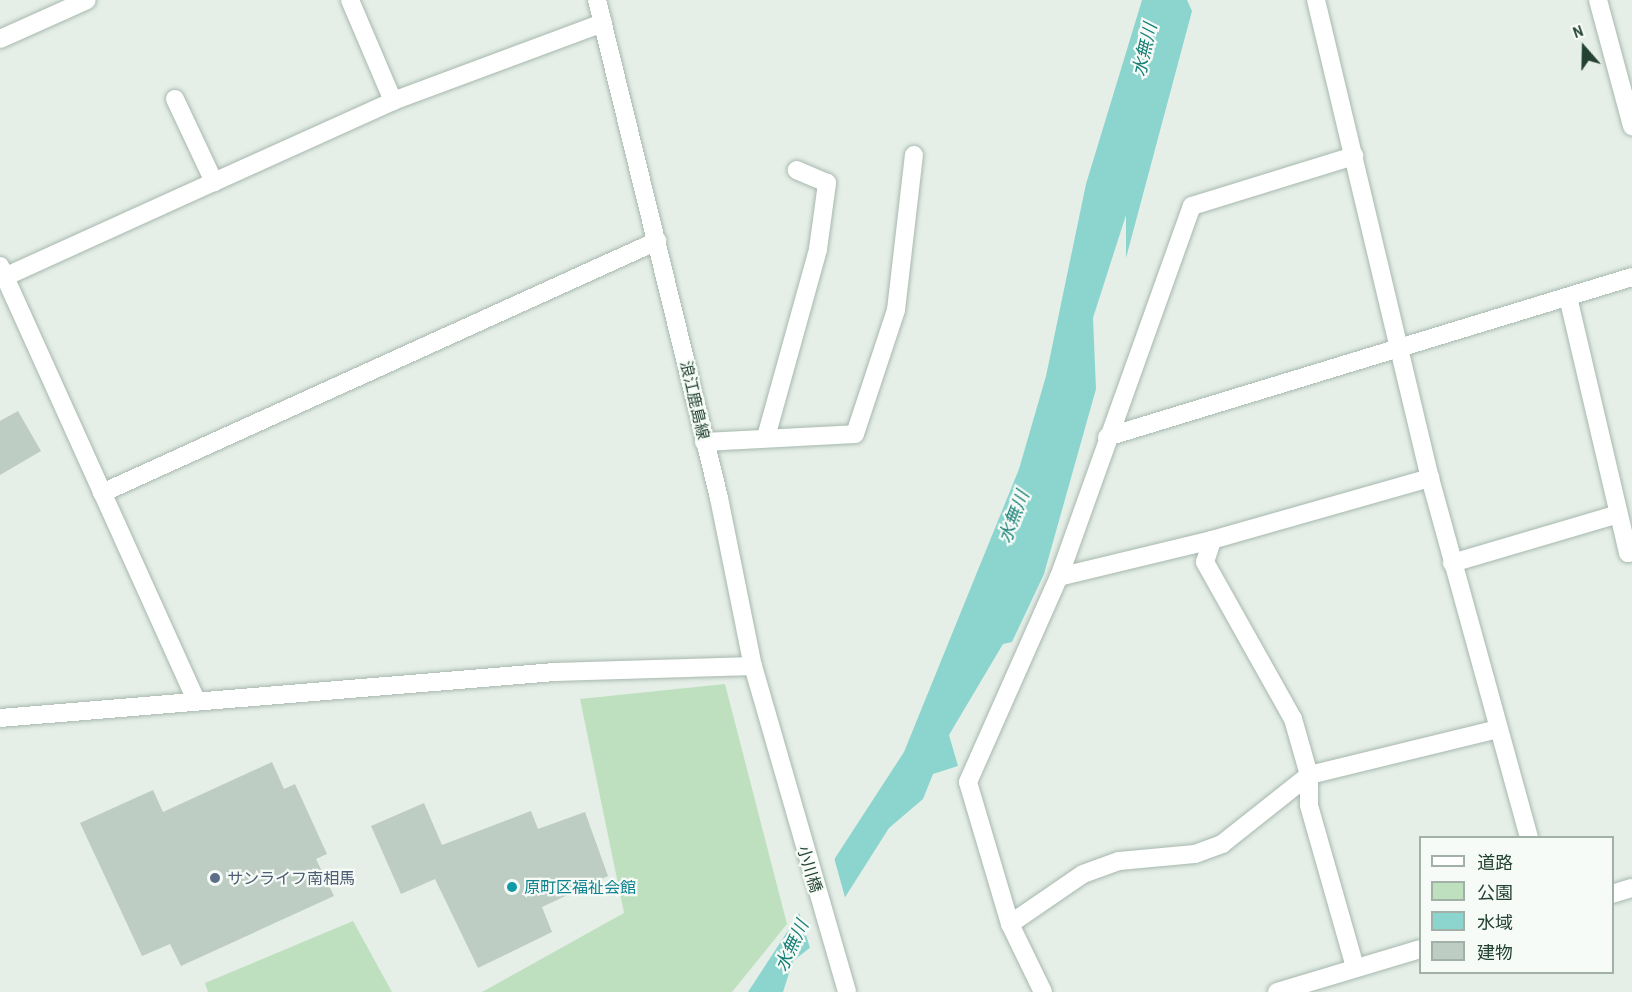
<!DOCTYPE html>
<meta charset="utf-8">
<style>
body{margin:0}
#map{position:relative;width:1632px;height:992px;overflow:hidden;background:#e5efe8;font-family:"Archivo Narrow","Noto Sans JP",sans-serif}
div>[style]{position:absolute}
.green>*{inset:0;background:#bee0be}
.water>*{inset:0;background:#8cd5ce}
.pier>*{inset:0;background:#e5efe8}
.building>*{inset:0;background:#bdcdc3}
.roads{filter:drop-shadow(0 0 2px #a7b8ae) drop-shadow(0 0 2px #a7b8ae)}
.minor>*{height:18px;margin:-9px;padding:0 9px;transform-origin:9px;border-radius:9px;background:#fff}
.tertiary>*{height:18px;margin:-9px;padding:0 9px;transform-origin:9px;border-radius:9px;background:#fff}
.secondary>*{height:18px;margin:-9px;padding:0 9px;transform-origin:9px;border-radius:9px;background:#fff}
.dots>*{width:16px;height:16px;translate:-50% -50%;box-sizing:border-box;border:3px solid #f6fbf7;border-radius:50%}
span{translate:-50% -50%;white-space:nowrap;text-align:center;line-height:1.15;-webkit-text-stroke:4.5px #f6fbf7;paint-order:stroke}
.street-label{font-size:16px;color:#234232}
.service-label{font-size:16px;color:#4e5e75}
.left{translate:0 -50%;text-align:left}
.culture-label{font-size:16px;color:#0d838f}
.water-label{font-size:18px;color:#1a8178;font-style:italic}
.legend{position:absolute;left:1419px;top:836px;width:195px;height:138px;box-sizing:border-box;background:#f6fbf7;border:2px solid #a2b1a8;margin:0;padding:8px 10px;list-style:none;font-size:18px;color:#234232}
.legend li{display:flex;align-items:center;gap:12px;height:30px}
.legend b{width:30px;border:2px solid #a2b1a8}
.north{position:absolute;left:1554px;top:18px;width:60px;height:60px;-webkit-text-stroke:4px #f6fbf7;paint-order:stroke;rotate:340deg;font-size:16px;font-weight:700;line-height:24px;text-align:center;color:#234232}
.north::after{content:'';display:block;margin:auto;width:21px;height:27px;background:#234232;clip-path:polygon(50% 0,100% 100%,50% 72%,0 100%)}
</style>
<div id="map">
<div class="green">
<div style="clip-path:polygon(725px 684px,787px 924px,732px 992px,482px 992px,624px 913px,580px 699px)"></div>
<div style="clip-path:polygon(353px 921px,392px 992px,208px 992px,205px 983px)"></div>
</div>
<div class="water">
<div style="clip-path:polygon(1142px 0,1187px 0,1192px 11px,1126px 258px,1126px 215px,1093px 318px,1096px 389px,1044px 574px,1012px 642px,1003px 644px,949px 735px,958px 766px,933px 774px,923px 799px,889px 828px,816px 943px,793px 961px,783px 992px,748px 992px,904px 752px,1019px 469px,1046px 376px,1086px 184px)"></div>
</div>
<div class="pier">
<div style="clip-path:polygon(833px 854px,846px 901px,811px 951px,798px 909px)"></div>
</div>
<div class="building">
<div style="clip-path:polygon(18px 411px,41px 451px,0 475px,0 421px)"></div>
<div style="clip-path:polygon(272px 762px,284px 789px,295px 784px,327px 854px,316px 859px,334px 896px,181px 966px,170px 944px,142px 956px,80px 823px,153px 790px,163px 812px)"></div>
<div style="clip-path:polygon(424px 803px,442px 845px,531px 811px,538px 829px,585px 812px,608px 876px,542px 907px,552px 932px,478px 968px,435px 879px,401px 894px,371px 826px)"></div>
</div>
<div class="roads">
<div class="minor">
<div style="left:350px;top:0;width:110px;rotate:66.9deg"></div>
<div style="left:1316px;top:0;width:491px;rotate:76.6deg"></div>
<div style="left:1430px;top:478px;width:373px;rotate:74.6deg"></div>
<div style="left:0;top:39px;width:95px;rotate:-24.1deg"></div>
<div style="left:175px;top:99px;width:92px;rotate:64.8deg"></div>
<div style="left:214px;top:182px;width:196px;rotate:-24.3deg"></div>
<div style="left:393px;top:101px;width:224px;rotate:-20.4deg"></div>
<div style="left:0;top:266px;width:476px;rotate:65.7deg"></div>
<div style="left:0;top:279px;width:235px;rotate:-24.4deg"></div>
<div style="left:1568px;top:297px;width:263px;rotate:76.8deg"></div>
<div style="left:1628px;top:553px;width:4px;rotate:-14deg"></div>
<div style="left:766px;top:437px;width:195px;rotate:-74.5deg"></div>
<div style="left:818px;top:249px;width:67px;rotate:-82.2deg"></div>
<div style="left:827px;top:183px;width:33px;rotate:-157deg"></div>
<div style="left:1107px;top:437px;width:549px;rotate:-16.95deg"></div>
<div style="left:704px;top:442px;width:151px;rotate:-3deg"></div>
<div style="left:855px;top:434px;width:131px;rotate:-71.7deg"></div>
<div style="left:896px;top:310px;width:156px;rotate:-83.4deg"></div>
<div style="left:102px;top:493px;width:610px;rotate:-24.42deg"></div>
<div style="left:1452px;top:563px;width:173px;rotate:-16.4deg"></div>
<div style="left:1059px;top:577px;width:157px;rotate:-13.6deg"></div>
<div style="left:1612px;top:894px;width:21px;rotate:-17deg"></div>
<div style="left:1010px;top:924px;width:88px;rotate:-34.4deg"></div>
<div style="left:1083px;top:874px;width:38px;rotate:-20deg"></div>
<div style="left:1119px;top:861px;width:76px;rotate:-5.3deg"></div>
<div style="left:1195px;top:854px;width:29px;rotate:-20deg"></div>
<div style="left:1222px;top:844px;width:111px;rotate:-38.4deg"></div>
<div style="left:1309px;top:775px;width:194px;rotate:-13.7deg"></div>
<div style="left:1355px;top:967px;width:168px;rotate:-105.9deg"></div>
<div style="left:1309px;top:805px;width:30px;rotate:-90deg"></div>
<div style="left:1309px;top:775px;width:58px;rotate:-105.9deg"></div>
<div style="left:1293px;top:719px;width:180px;rotate:-119.3deg"></div>
<div style="left:1205px;top:562px;width:23px;rotate:-72deg"></div>
<div style="left:1212px;top:540px;width:227px;rotate:-15.9deg"></div>
<div style="left:1043px;top:992px;width:76px;rotate:-115.9deg"></div>
<div style="left:1010px;top:924px;width:148px;rotate:-106.5deg"></div>
<div style="left:968px;top:782px;width:224px;rotate:-66.1deg"></div>
<div style="left:1059px;top:577px;width:394px;rotate:-70.3deg"></div>
<div style="left:1192px;top:206px;width:170px;rotate:-17.2deg"></div>
<div style="left:1277px;top:992px;width:149px;rotate:-16.7deg"></div>
</div>
<div class="tertiary">
<div style="left:1598px;top:0;width:131px;rotate:74.9deg"></div>
<div style="left:0;top:718px;width:557px;rotate:-4.74deg"></div>
<div style="left:555px;top:672px;width:198px;rotate:-1.7deg"></div>
</div>
<div class="secondary">
<div style="left:597px;top:0;width:513px;rotate:76.23deg"></div>
<div style="left:719px;top:498px;width:171px;rotate:78.6deg"></div>
<div style="left:753px;top:666px;width:339px;rotate:73.9deg"></div>
</div>
</div>
<div class="dots">
<div style="left:215px;top:878px;background:#5c6f8a"></div>
<div style="left:512px;top:887px;background:#0f9aa8"></div>
</div>
<div class="street-label">
<span style="left:695px;top:400px;rotate:77deg">浪江鹿島線</span>
<span style="left:810px;top:869px;rotate:73deg">小川橋</span>
</div>
<div class="service-label">
<span class="left" style="left:227px;top:878px">サンライフ南相馬</span>
</div>
<div class="culture-label">
<span class="left" style="left:524px;top:887px">原町区福祉会館</span>
</div>
<div class="water-label">
<span style="left:1145px;top:50px;rotate:-77deg">水無川</span>
<span style="left:1014px;top:517px;rotate:-69deg">水無川</span>
<span style="left:792px;top:946px;rotate:-65deg">水無川</span>
</div>
<ul class="legend">
<li><b style="height:8px;background:#fff"></b>道路</li>
<li><b style="height:16px;background:#bee0be"></b>公園</li>
<li><b style="height:16px;background:#8cd5ce"></b>水域</li>
<li><b style="height:16px;background:#bdcdc3"></b>建物</li>
</ul>
<div class="north">N</div>
</div>
